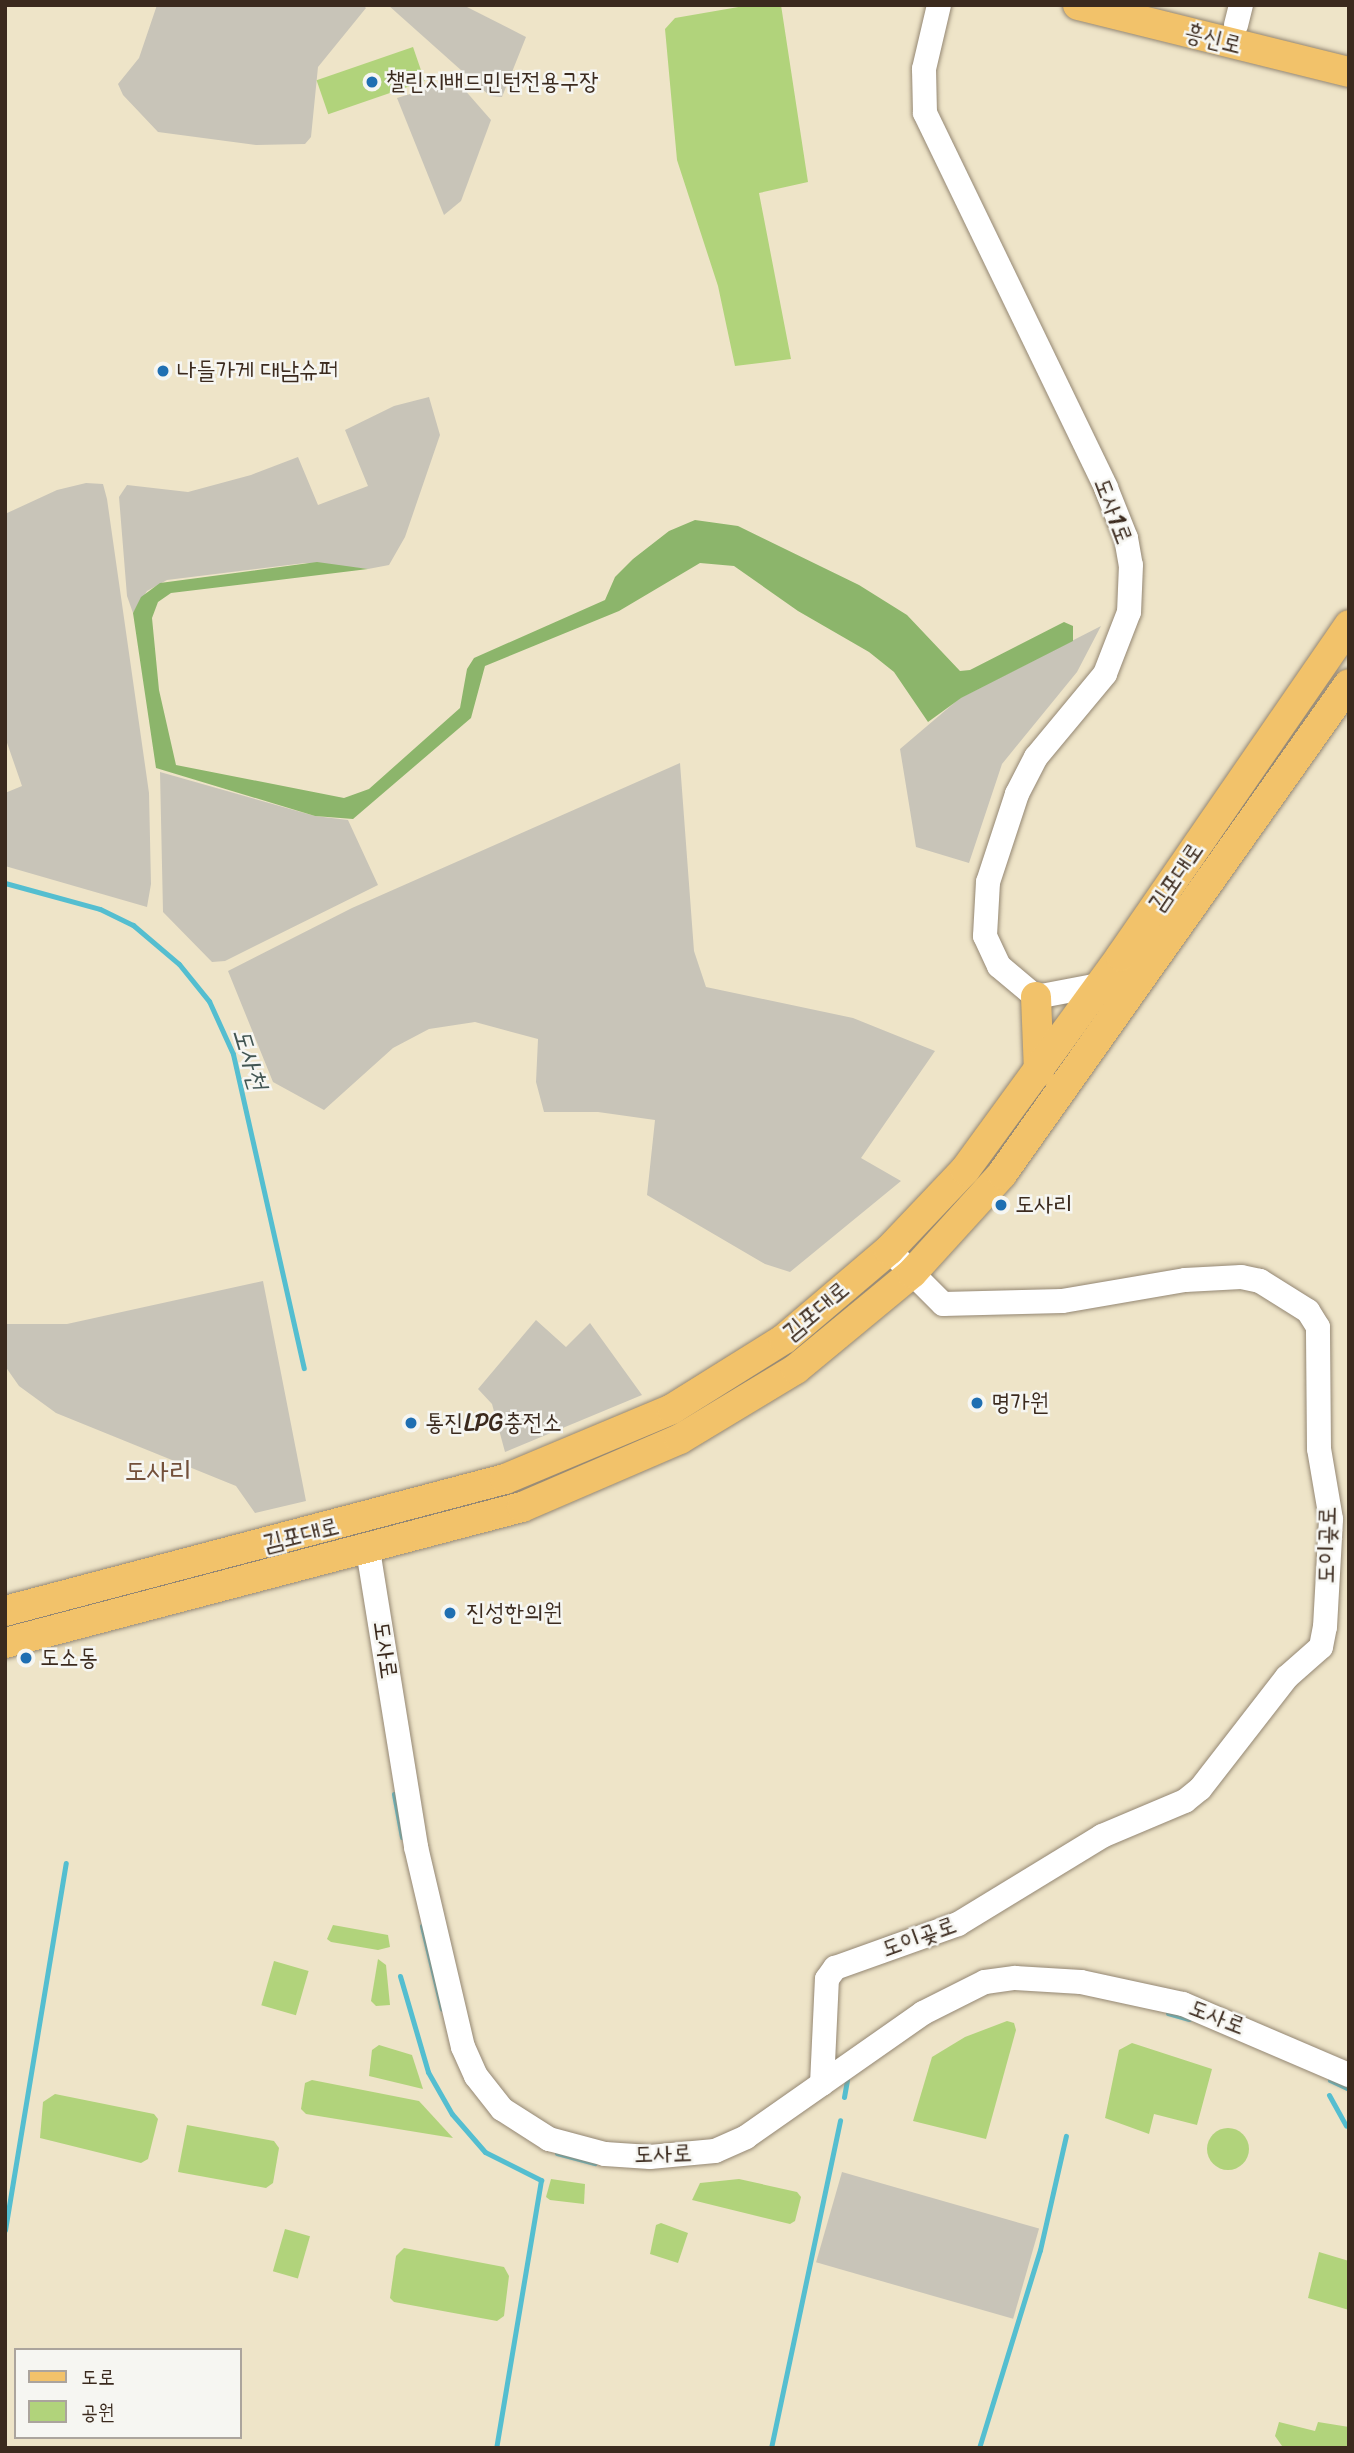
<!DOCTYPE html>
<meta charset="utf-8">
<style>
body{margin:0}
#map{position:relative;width:1354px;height:2453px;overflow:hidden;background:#eee4c8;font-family:Sriracha,"Poor Story",sans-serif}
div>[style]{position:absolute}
.industrial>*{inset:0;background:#c8c4b8;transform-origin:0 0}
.green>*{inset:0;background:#b1d37b;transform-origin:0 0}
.round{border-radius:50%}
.forest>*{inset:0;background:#8cb56b}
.stream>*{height:5px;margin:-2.5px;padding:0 2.5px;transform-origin:2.5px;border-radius:2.5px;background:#54bed0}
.roads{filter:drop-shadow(0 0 2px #948773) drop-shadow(0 0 2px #948773)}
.minor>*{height:24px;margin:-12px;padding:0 12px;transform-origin:12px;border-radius:12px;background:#fff}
.major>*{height:30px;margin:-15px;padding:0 15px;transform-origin:15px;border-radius:15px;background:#f2c26a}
.dots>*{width:19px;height:19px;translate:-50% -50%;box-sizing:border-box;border:4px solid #f6f6f2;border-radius:50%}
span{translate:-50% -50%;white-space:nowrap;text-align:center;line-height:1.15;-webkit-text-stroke:5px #f6f6f2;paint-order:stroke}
.street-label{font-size:24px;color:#3b2a1e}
.poi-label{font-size:24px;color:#3b2a1e}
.left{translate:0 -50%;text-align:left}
.water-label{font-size:26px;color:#425653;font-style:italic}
.quarter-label{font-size:28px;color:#73503a}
.frame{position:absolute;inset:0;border:7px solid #3b2a1e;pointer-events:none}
.legend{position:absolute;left:14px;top:2348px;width:228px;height:91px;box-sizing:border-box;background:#f6f6f2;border:2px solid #aba49d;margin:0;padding:9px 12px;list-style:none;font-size:21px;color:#3b2a1e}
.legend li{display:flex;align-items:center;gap:14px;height:35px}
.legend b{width:35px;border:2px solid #aba49d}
</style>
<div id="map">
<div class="industrial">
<div style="clip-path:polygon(157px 5px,363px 5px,366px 8px,318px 67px,311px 137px,305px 144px,256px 145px,158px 132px,123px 95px,118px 84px,139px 58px)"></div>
<div style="clip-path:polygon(388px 5px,463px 5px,526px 37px,502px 97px,490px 96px)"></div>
<div style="clip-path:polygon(456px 80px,491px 120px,461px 201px,444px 215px,397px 98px)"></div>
<div style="clip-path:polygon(429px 397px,440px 435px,405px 537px,389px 565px,368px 569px,305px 563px,167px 580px,147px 591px,133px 613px,127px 596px,119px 497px,127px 485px,188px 492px,251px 475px,298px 457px,318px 505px,368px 486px,345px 430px,394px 406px)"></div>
<div style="clip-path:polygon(86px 483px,103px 484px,107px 499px,149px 793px,151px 884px,147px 907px,5px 866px,5px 793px,22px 786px,5px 737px,5px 514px,57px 490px)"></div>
<div style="clip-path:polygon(1101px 626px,1077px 672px,1002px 764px,969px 863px,916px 847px,900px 749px,960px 698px)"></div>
<div style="clip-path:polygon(680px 763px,694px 951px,706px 987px,853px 1018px,935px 1051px,861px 1158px,901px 1181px,790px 1272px,765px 1264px,647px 1195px,655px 1120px,598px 1112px,544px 1112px,536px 1082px,538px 1039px,475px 1022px,429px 1029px,393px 1048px,324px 1110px,273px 1082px,228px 971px,352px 908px)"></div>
<div style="clip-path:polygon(160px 772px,315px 816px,348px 820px,378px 885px,225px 961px,212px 962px,163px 912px)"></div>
<div style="clip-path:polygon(263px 1281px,306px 1501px,255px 1513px,236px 1486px,56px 1413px,19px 1386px,5px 1366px,5px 1324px,67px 1324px)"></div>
<div style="clip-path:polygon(536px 1320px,566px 1347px,590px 1323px,642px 1395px,505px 1452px,492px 1404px,478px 1389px)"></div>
<div style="left:842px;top:2172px;width:205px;height:94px;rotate:16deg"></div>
</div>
<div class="green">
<div style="clip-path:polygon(750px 5px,781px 5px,808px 182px,759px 193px,791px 359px,735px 366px,718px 286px,677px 160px,665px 29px,675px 18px)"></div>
<div style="left:413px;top:47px;width:36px;height:102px;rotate:71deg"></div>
<div style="clip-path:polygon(333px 1925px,388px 1935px,390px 1947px,378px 1950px,331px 1942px,327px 1939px)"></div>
<div style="clip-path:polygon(378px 1959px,386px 1965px,390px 2005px,376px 2006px,371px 2001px)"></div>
<div style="left:274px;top:1961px;width:36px;height:46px;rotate:16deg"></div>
<div style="clip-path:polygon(1007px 2021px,1014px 2023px,1016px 2030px,986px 2139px,913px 2121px,932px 2057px,965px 2037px)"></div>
<div style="clip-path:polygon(1132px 2043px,1212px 2069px,1197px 2125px,1154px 2114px,1149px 2134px,1105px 2118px,1119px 2050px)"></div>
<div style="clip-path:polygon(379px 2045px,412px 2055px,423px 2089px,369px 2076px,372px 2050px)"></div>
<div style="clip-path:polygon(312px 2080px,419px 2101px,453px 2138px,306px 2114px,301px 2109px,305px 2083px)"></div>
<div style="clip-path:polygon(55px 2094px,154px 2114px,158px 2119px,148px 2159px,141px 2163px,40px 2138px,43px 2102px)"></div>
<div style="clip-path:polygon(187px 2125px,274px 2141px,279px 2148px,273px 2183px,266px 2188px,178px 2172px)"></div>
<div class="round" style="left:1207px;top:2128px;width:42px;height:42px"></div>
<div style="clip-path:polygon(551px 2179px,585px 2184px,584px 2204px,550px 2200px,546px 2197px)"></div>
<div style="clip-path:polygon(739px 2179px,797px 2192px,801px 2197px,795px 2221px,790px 2224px,692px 2200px,700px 2183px)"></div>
<div style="clip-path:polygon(661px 2223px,688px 2233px,678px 2263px,650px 2254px,656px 2225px)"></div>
<div style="left:285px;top:2229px;width:26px;height:44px;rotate:16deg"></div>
<div style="clip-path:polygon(404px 2248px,504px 2267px,509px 2276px,504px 2316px,497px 2321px,394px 2302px,390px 2298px,396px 2256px)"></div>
<div style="clip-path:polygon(1319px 2252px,1349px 2261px,1349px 2310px,1308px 2298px)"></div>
<div style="clip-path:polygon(1279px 2422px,1315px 2431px,1318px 2422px,1349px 2427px,1349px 2448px,1282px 2446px,1275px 2436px)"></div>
</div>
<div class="forest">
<div style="clip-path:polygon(695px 520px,738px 526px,859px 585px,907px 615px,960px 671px,970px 670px,1064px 622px,1073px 626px,1073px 641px,961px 698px,928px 722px,894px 672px,869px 652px,798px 611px,734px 566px,700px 563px,619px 611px,485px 666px,471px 718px,353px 819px,315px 816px,156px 768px,133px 613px,141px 597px,160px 583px,317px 562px,368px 569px,171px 593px,158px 602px,152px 618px,159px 690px,176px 765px,344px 798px,369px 789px,460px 708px,467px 669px,474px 658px,605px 600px,615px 577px,633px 559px,669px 531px)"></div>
</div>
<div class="stream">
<div style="left:5px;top:883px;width:98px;rotate:15.3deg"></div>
<div style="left:100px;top:909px;width:37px;rotate:26deg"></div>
<div style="left:133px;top:925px;width:60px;rotate:40.3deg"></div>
<div style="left:179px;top:964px;width:48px;rotate:51deg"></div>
<div style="left:209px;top:1001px;width:58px;rotate:65.6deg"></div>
<div style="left:233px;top:1054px;width:322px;rotate:77.3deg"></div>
<div style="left:394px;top:1794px;width:44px;rotate:79.5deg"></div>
<div style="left:422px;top:1926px;width:85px;rotate:76.5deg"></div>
<div style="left:400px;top:1976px;width:100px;rotate:73.7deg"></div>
<div style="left:428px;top:2072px;width:48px;rotate:60.3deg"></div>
<div style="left:452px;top:2114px;width:50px;rotate:49deg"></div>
<div style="left:485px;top:2152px;width:63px;rotate:26.6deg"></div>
<div style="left:541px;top:2180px;width:272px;rotate:99.5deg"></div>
<div style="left:1168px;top:2013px;width:22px;rotate:16deg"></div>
<div style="left:1330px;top:2080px;width:21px;rotate:25deg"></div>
<div style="left:1329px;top:2095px;width:35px;rotate:61deg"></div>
<div style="left:844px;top:2097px;width:17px;rotate:-80deg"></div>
<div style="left:557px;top:2153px;width:39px;rotate:15deg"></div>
<div style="left:5px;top:2230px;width:372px;rotate:-80.6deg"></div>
<div style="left:771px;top:2448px;width:335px;rotate:-78.1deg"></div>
<div style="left:979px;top:2448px;width:207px;rotate:-72.9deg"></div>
<div style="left:1040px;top:2250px;width:117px;rotate:-77.2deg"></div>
</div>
<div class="roads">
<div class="minor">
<div style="left:939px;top:5px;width:66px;rotate:103.2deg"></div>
<div style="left:924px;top:69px;width:44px;rotate:88.7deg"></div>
<div style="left:925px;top:113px;width:416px;rotate:64.2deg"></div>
<div style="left:1106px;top:488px;width:54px;rotate:68.2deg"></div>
<div style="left:1126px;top:538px;width:27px;rotate:80deg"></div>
<div style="left:1131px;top:565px;width:47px;rotate:92.4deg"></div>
<div style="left:1129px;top:612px;width:66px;rotate:111.2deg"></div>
<div style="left:1105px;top:674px;width:108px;rotate:129.7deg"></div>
<div style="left:1036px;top:757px;width:42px;rotate:117.2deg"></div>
<div style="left:1017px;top:794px;width:93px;rotate:108.2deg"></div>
<div style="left:988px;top:882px;width:54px;rotate:93.2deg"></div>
<div style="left:985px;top:936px;width:33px;rotate:65deg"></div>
<div style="left:999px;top:966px;width:48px;rotate:40deg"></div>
<div style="left:1036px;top:997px;width:64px;rotate:-10.8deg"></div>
<div style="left:1236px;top:25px;width:21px;rotate:-76deg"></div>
<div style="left:368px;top:1550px;width:301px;rotate:80.8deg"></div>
<div style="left:416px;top:1847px;width:205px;rotate:76.8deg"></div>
<div style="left:463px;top:2047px;width:32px;rotate:66deg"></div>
<div style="left:476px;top:2076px;width:42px;rotate:51.8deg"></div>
<div style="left:502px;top:2109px;width:56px;rotate:32.6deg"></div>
<div style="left:549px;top:2139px;width:58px;rotate:15deg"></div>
<div style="left:605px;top:2154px;width:45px;rotate:3.8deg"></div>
<div style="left:650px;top:2157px;width:65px;rotate:-5.3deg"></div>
<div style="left:715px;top:2151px;width:34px;rotate:-24deg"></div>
<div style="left:746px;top:2137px;width:216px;rotate:-35deg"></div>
<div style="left:923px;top:2013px;width:69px;rotate:-26.6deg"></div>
<div style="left:985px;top:1982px;width:30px;rotate:-8deg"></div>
<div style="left:1015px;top:1978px;width:66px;rotate:3.5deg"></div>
<div style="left:1081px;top:1982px;width:104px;rotate:12.2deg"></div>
<div style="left:1183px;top:2004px;width:181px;rotate:23.2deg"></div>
<div style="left:822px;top:2084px;width:105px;rotate:-87.3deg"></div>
<div style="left:827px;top:1979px;width:14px;rotate:-54deg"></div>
<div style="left:835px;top:1968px;width:131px;rotate:-19.7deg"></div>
<div style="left:958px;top:1924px;width:169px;rotate:-31.4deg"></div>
<div style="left:1102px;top:1836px;width:90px;rotate:-22.9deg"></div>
<div style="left:1185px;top:1801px;width:19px;rotate:-39deg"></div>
<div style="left:1200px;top:1789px;width:142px;rotate:-52.2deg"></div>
<div style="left:1287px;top:1677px;width:45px;rotate:-41.4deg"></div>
<div style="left:1321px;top:1647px;width:20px;rotate:-79deg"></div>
<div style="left:1325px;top:1627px;width:108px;rotate:-86.8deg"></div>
<div style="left:1331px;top:1519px;width:71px;rotate:-99.7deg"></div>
<div style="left:1319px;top:1449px;width:122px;rotate:-90.5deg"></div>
<div style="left:1318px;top:1327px;width:19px;rotate:-122deg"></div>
<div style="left:1308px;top:1311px;width:57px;rotate:-148deg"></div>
<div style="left:1260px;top:1281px;width:19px;rotate:-168deg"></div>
<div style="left:1241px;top:1277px;width:56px;rotate:176.9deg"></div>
<div style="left:1185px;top:1280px;width:125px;rotate:170.3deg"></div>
<div style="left:1062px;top:1301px;width:119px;rotate:178.6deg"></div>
<div style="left:943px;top:1304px;width:76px;rotate:-135deg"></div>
</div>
<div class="major">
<div style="left:1078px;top:5px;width:279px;rotate:13.9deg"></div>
<div style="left:1036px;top:997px;width:75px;rotate:87.7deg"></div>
<div style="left:5px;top:1611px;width:517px;rotate:-14.79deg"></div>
<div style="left:505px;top:1479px;width:181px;rotate:-22.7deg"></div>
<div style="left:672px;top:1409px;width:132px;rotate:-32deg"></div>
<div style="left:784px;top:1339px;width:138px;rotate:-40.3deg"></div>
<div style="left:889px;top:1250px;width:110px;rotate:-46.5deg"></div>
<div style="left:965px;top:1170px;width:265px;rotate:-53.9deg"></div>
<div style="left:1121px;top:956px;width:402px;rotate:-55.4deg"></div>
<div style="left:5px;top:1643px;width:535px;rotate:-14.74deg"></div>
<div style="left:522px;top:1507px;width:172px;rotate:-23.3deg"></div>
<div style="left:680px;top:1439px;width:135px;rotate:-31.1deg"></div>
<div style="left:796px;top:1369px;width:151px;rotate:-39.6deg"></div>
<div style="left:912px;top:1273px;width:134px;rotate:-47.7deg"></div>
<div style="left:1002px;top:1174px;width:600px;rotate:-54.7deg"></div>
</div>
</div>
<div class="dots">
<div style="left:372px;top:82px;background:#1f6fb2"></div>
<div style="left:163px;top:371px;background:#1f6fb2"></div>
<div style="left:1001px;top:1205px;background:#1f6fb2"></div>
<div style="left:977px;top:1403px;background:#1f6fb2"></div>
<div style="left:411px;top:1423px;background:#1f6fb2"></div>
<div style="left:450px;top:1613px;background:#1f6fb2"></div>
<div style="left:26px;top:1658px;background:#1f6fb2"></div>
</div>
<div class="street-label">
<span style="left:1213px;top:39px;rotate:14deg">흥신로</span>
<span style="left:1113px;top:511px;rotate:69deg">도사1로</span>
<span style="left:1176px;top:877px;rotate:-56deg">김포대로</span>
<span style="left:816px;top:1311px;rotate:-40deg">김포대로</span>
<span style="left:301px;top:1535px;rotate:-14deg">김포대로</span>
<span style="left:1327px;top:1545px;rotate:-89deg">도이곶로</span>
<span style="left:385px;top:1650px;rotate:82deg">도사로</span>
<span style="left:919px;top:1937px;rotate:-20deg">도이곶로</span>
<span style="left:1217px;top:2017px;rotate:21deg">도사로</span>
<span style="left:663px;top:2154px;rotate:-2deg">도사로</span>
</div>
<div class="poi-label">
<span class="left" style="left:386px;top:82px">챌린지배드민턴전용구장</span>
<span class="left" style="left:177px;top:371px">나들가게 대남슈퍼</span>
<span class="left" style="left:1015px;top:1205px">도사리</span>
<span class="left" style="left:991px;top:1403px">명가원</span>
<span class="left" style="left:425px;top:1423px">통진LPG충전소</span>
<span class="left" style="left:466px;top:1613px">진성한의원</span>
<span class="left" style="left:40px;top:1658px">도소동</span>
</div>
<div class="water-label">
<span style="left:250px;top:1059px;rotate:73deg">도사천</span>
</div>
<div class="quarter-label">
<span style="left:158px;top:1471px">도사리</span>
</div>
<div class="frame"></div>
<ul class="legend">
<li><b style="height:9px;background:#f2c26a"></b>도로</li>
<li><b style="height:19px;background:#b1d37b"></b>공원</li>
</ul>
</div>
